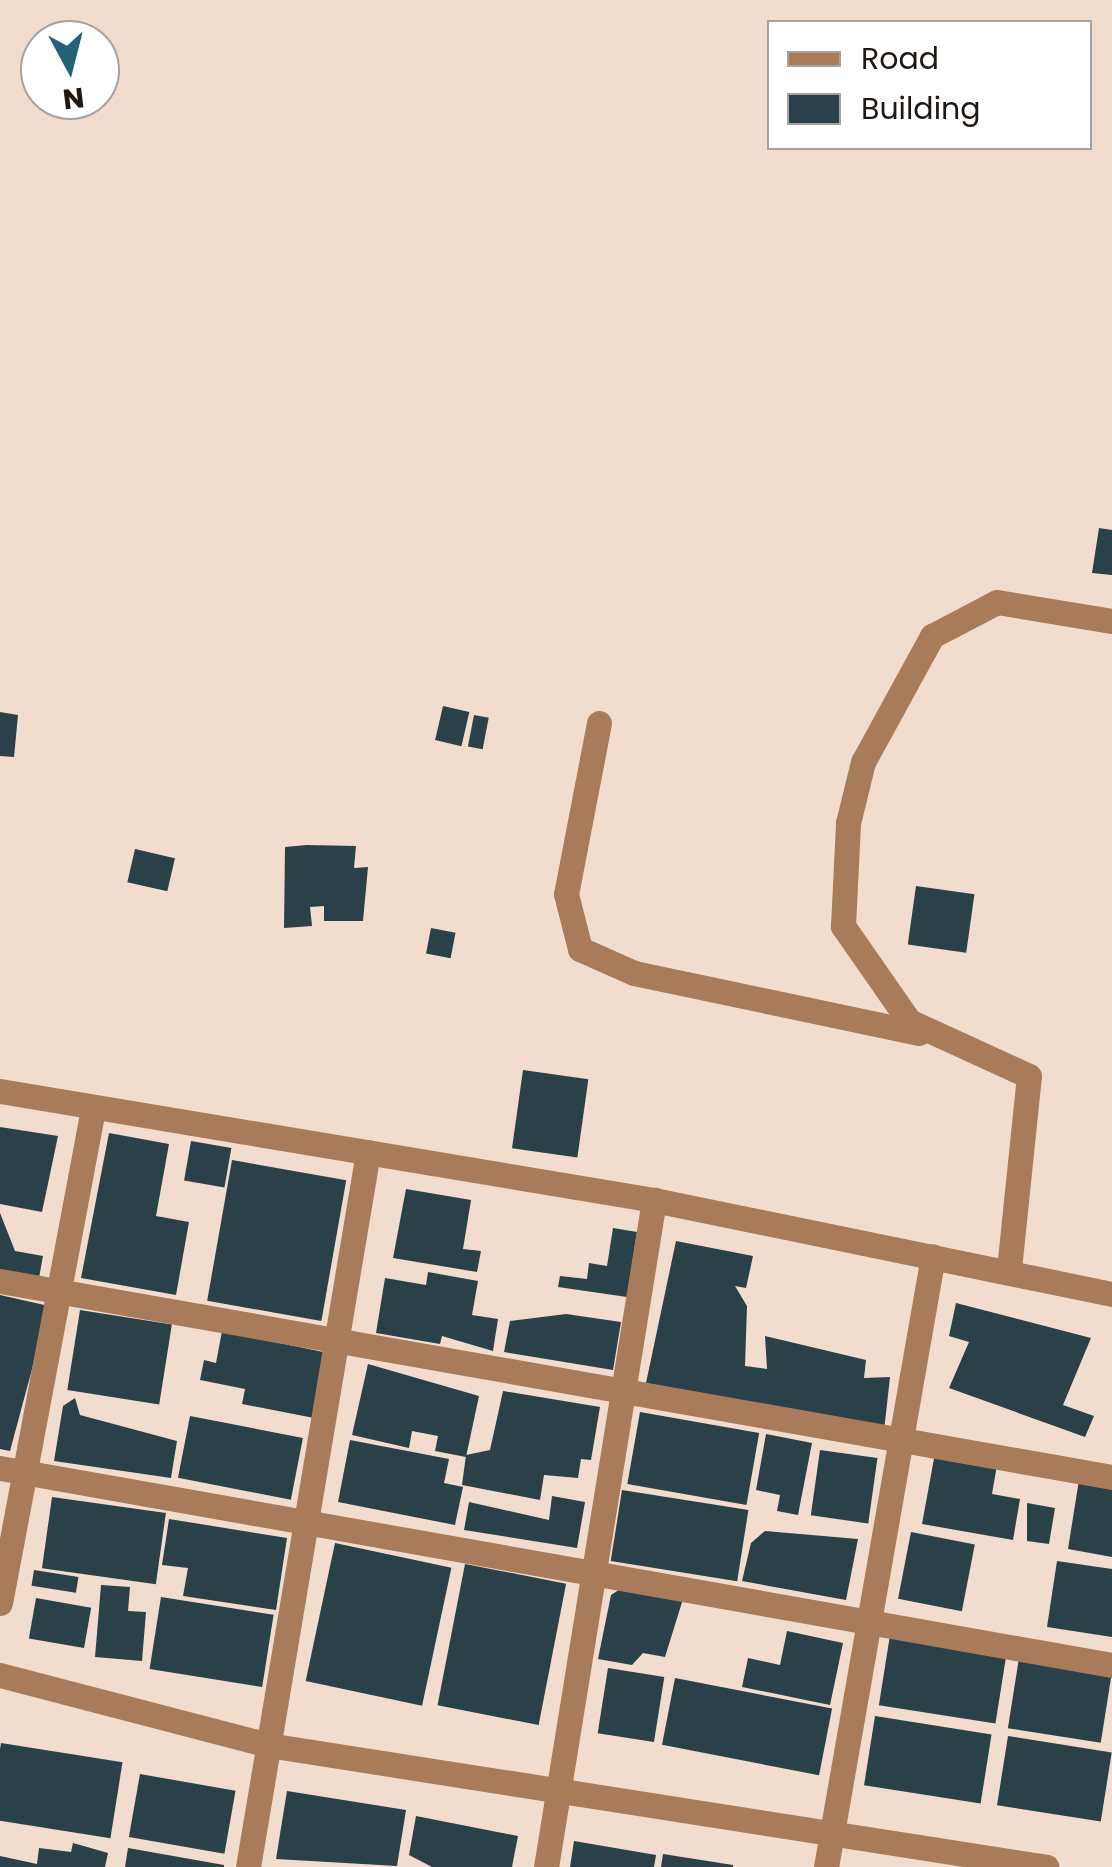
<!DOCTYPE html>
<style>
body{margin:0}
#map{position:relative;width:1112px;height:1867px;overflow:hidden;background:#f2dccd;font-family:Poppins,sans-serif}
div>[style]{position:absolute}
.building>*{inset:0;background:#2a4149;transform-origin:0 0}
.minor>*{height:25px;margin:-12.5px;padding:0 12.5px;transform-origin:12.5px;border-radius:12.5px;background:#a87b5a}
span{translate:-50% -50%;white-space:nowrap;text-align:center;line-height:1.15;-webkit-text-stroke:10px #fff;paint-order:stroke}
.legend{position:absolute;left:767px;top:20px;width:325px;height:130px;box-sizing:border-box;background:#fff;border:2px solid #a5a2a0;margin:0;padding:12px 18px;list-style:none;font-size:30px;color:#1e1712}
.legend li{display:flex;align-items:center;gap:20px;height:50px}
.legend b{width:50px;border:2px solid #a5a2a0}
.north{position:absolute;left:20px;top:20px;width:100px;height:100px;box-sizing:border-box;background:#fff;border:2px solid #a5a2a0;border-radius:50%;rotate:173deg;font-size:28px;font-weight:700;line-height:40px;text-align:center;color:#1e1712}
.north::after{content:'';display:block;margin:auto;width:35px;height:45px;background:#236378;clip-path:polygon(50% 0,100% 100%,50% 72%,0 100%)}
</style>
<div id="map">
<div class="building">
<div style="clip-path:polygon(1099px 528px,1112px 530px,1112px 575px,1092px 573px)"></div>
<div style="left:443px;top:706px;width:27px;height:35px;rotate:13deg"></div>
<div style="clip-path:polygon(0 712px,18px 715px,14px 757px,0 756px)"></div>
<div style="left:474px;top:715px;width:15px;height:32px;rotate:11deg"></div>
<div style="clip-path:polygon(307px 845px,356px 846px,354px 868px,368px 867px,363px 921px,324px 921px,324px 906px,310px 907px,312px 926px,284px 928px,285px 847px)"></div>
<div style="left:135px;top:849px;width:41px;height:34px;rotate:13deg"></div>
<div style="left:916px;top:886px;width:59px;height:59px;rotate:8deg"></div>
<div style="left:431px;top:928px;width:25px;height:26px;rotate:11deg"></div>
<div style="left:523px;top:1070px;width:66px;height:79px;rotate:8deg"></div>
<div style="clip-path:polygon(0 1127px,58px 1136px,42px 1212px,0 1204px)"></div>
<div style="clip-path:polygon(109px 1133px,169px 1144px,156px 1216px,189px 1222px,176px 1295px,81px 1278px)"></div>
<div style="left:191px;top:1141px;width:41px;height:40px;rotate:10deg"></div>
<div style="left:232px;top:1160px;width:116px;height:143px;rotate:10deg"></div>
<div style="clip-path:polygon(406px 1189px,471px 1200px,463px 1249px,481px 1251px,477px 1272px,393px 1258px)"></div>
<div style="clip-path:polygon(0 1213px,15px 1251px,43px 1256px,39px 1278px,0 1272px)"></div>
<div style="clip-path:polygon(613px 1228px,637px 1232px,627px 1297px,558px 1287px,560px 1276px,587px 1279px,589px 1263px,607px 1266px)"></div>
<div style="clip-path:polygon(676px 1241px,753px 1256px,746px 1288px,735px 1286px,747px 1306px,745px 1366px,767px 1369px,765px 1336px,866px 1360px,864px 1378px,890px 1377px,884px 1431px,646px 1383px)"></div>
<div style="clip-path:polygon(428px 1272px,478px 1281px,472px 1315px,498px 1319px,493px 1351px,442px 1336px,440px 1344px,376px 1333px,385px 1278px,426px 1285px)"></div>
<div style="clip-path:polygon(0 1295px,49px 1306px,10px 1451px,0 1449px)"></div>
<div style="clip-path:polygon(956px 1303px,1091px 1338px,1063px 1405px,1094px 1416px,1085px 1437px,949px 1388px,969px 1342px,949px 1336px)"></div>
<div style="left:80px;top:1310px;width:93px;height:81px;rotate:9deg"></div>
<div style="clip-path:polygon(566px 1314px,621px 1322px,613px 1370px,504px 1352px,510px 1321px)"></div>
<div style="clip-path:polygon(222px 1331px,333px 1354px,319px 1419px,242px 1404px,245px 1389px,200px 1380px,204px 1360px,216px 1363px)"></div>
<div style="clip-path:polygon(368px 1364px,479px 1396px,466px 1457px,435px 1451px,438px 1436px,412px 1431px,409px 1448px,352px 1435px)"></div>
<div style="clip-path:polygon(503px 1391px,600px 1407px,591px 1460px,581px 1459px,578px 1478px,544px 1475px,540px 1500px,462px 1485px,466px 1455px,490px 1450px)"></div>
<div style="clip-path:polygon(75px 1398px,80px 1415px,177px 1441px,171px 1478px,54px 1461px,63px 1406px)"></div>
<div style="left:640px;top:1412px;width:121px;height:73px;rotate:10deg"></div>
<div style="left:190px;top:1416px;width:115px;height:63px;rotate:11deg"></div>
<div style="clip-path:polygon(766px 1434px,812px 1443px,798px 1515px,777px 1511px,780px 1495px,756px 1490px)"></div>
<div style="clip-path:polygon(350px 1440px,449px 1459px,444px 1483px,463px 1487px,455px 1525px,338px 1502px)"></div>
<div style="left:820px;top:1450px;width:58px;height:66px;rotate:8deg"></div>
<div style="clip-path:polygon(935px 1453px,997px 1465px,992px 1494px,1020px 1499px,1013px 1540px,922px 1524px)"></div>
<div style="clip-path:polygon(1079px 1480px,1112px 1485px,1112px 1557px,1068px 1549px)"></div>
<div style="left:622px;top:1490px;width:128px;height:72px;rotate:9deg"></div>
<div style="clip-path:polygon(552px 1496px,585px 1502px,577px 1548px,464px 1530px,469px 1502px,549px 1520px)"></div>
<div style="left:52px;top:1497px;width:115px;height:72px;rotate:8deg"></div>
<div style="clip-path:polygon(1027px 1503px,1055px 1508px,1049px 1544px,1027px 1541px)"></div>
<div style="clip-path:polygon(169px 1519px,287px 1538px,276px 1610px,183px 1596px,188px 1568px,162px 1565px)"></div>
<div style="clip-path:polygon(765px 1531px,858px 1539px,846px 1600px,742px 1581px,751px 1543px)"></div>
<div style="left:911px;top:1532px;width:65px;height:68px;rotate:11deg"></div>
<div style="left:335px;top:1543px;width:119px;height:141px;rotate:12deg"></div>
<div style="clip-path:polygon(1057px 1561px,1112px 1569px,1112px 1637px,1047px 1627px)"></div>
<div style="left:465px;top:1564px;width:103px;height:144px;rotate:11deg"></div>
<div style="left:34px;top:1570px;width:45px;height:16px;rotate:9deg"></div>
<div style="clip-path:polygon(101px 1585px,130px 1587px,128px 1611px,146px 1612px,142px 1661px,95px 1657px)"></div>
<div style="clip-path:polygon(622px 1588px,683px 1599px,665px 1657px,643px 1653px,632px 1665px,598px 1659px,611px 1595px)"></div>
<div style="left:161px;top:1597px;width:114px;height:73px;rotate:9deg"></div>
<div style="left:36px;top:1598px;width:56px;height:41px;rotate:10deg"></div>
<div style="clip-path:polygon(787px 1631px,843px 1643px,830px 1705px,742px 1687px,748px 1658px,780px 1665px)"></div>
<div style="left:890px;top:1635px;width:118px;height:71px;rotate:9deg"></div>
<div style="left:1019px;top:1658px;width:94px;height:71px;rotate:9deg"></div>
<div style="left:608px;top:1668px;width:57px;height:66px;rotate:9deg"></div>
<div style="left:675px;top:1678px;width:160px;height:68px;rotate:11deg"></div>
<div style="left:875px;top:1716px;width:118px;height:70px;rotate:9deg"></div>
<div style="left:1008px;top:1736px;width:105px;height:70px;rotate:9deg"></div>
<div style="left:1px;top:1743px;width:123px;height:77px;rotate:9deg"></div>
<div style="left:140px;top:1774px;width:97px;height:64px;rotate:10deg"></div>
<div style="clip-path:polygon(287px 1791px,406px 1810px,397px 1866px,276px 1859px)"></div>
<div style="clip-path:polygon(416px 1816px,518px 1836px,512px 1867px,432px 1867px,409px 1855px)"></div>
<div style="clip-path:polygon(574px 1841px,656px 1855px,654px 1867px,570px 1867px)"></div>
<div style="clip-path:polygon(73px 1843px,108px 1853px,105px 1867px,0 1867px,0 1856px,37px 1864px,39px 1848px,71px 1852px)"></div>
<div style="clip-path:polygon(128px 1848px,224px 1865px,224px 1867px,125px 1867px)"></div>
<div style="clip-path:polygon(663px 1854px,733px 1865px,733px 1867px,661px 1867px)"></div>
</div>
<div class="minor">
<div style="left:599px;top:723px;width:174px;rotate:100.9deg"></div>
<div style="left:566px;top:894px;width:57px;rotate:75.7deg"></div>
<div style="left:580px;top:949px;width:59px;rotate:24deg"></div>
<div style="left:634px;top:973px;width:291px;rotate:11.9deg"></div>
<div style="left:0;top:1091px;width:663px;rotate:9.46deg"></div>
<div style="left:654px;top:1200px;width:468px;rotate:11.6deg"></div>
<div style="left:1009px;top:1269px;width:194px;rotate:-84.1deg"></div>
<div style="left:1029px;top:1076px;width:132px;rotate:-155.4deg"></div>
<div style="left:909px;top:1021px;width:116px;rotate:-124.8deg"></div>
<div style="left:843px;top:926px;width:103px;rotate:-87.2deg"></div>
<div style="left:848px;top:823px;width:63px;rotate:-76.2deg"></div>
<div style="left:863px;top:762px;width:144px;rotate:-61.3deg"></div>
<div style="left:932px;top:636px;width:73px;rotate:-27.6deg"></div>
<div style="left:997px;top:602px;width:117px;rotate:9.4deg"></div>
<div style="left:0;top:1281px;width:1129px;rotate:10deg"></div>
<div style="left:0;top:1468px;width:1129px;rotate:10.05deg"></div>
<div style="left:0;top:1603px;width:503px;rotate:-79.34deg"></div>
<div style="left:0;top:1675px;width:277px;rotate:14.6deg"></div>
<div style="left:268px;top:1745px;width:788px;rotate:8.9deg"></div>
<div style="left:248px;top:1867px;width:725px;rotate:-80.47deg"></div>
<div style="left:546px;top:1867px;width:676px;rotate:-80.8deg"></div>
<div style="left:826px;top:1867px;width:620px;rotate:-80.07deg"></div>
</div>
<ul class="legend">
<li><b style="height:12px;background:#a87b5a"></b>Road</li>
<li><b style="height:28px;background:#2a4149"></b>Building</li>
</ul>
<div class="north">N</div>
</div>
